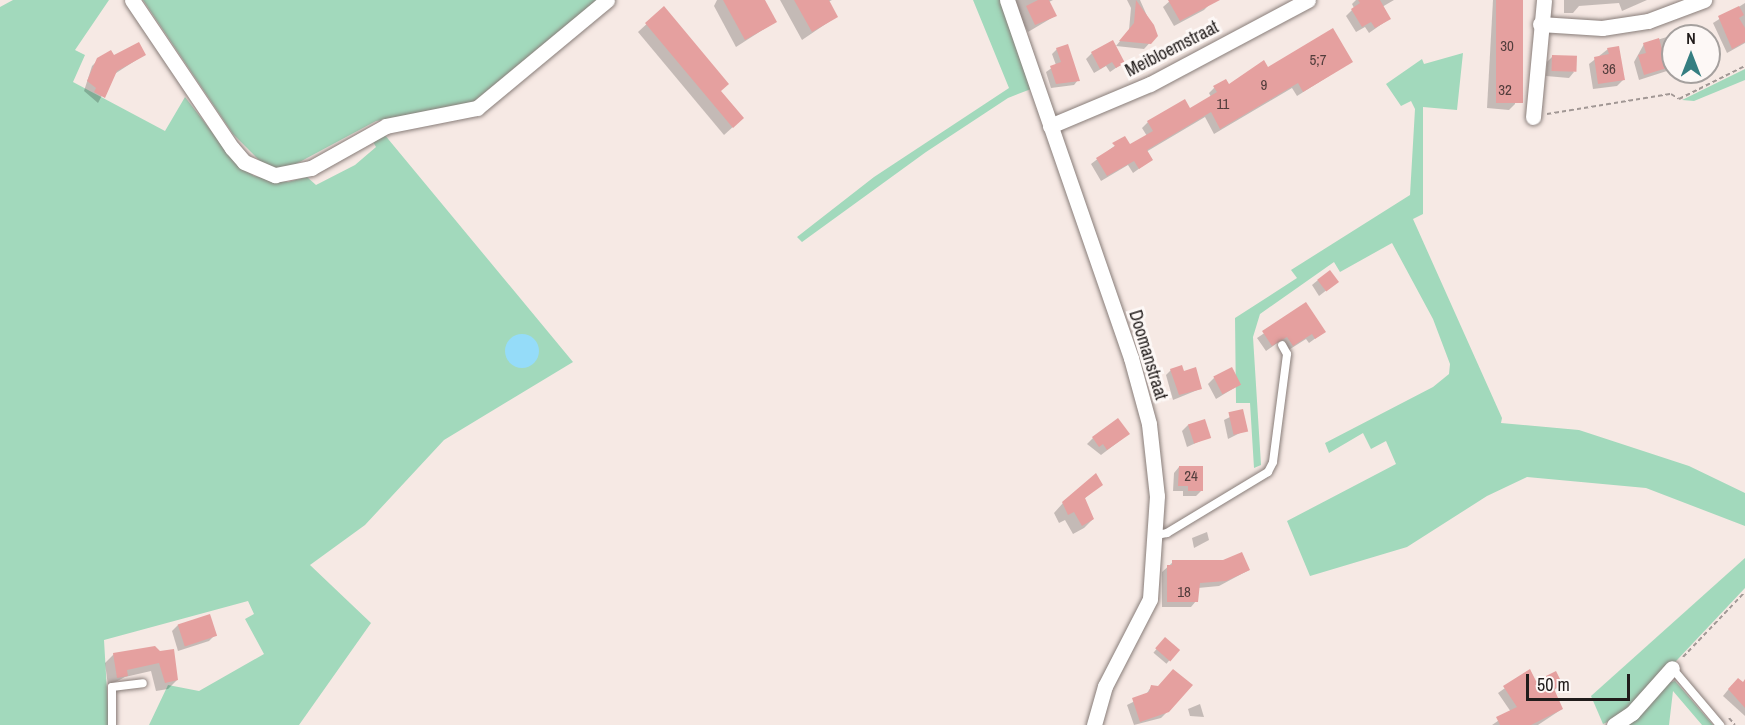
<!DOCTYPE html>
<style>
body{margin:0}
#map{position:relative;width:1745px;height:725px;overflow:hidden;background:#f6e9e4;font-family:"Archivo Narrow",sans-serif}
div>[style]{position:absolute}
.green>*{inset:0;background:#a2d9bc}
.water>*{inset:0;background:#95dcf9}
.round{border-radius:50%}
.shadow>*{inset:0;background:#0003;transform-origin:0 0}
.building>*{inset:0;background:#e5a09f;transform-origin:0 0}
.path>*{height:2px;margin-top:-1px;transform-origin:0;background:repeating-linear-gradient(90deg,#a29895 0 4.5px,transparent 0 7.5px)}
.roads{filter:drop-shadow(0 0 2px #887d79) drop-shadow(0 0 2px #887d79)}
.service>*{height:8px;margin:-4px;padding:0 4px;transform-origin:4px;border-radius:4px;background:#fff}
.minor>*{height:15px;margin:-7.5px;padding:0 7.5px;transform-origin:7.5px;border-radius:7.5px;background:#fff}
span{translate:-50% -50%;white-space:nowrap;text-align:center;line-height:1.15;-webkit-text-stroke:6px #fdf8f6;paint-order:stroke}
.number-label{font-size:15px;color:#523d3c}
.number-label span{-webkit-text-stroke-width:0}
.street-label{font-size:18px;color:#211c1b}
.north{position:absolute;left:1661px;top:24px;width:60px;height:60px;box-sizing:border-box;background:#fdf8f6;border:2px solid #a5a09e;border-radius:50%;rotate:0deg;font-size:16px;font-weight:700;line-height:24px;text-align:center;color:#211c1b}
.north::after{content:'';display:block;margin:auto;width:21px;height:27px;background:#357e81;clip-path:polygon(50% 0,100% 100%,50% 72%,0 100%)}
.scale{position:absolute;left:1526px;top:674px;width:104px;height:27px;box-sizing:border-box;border:3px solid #211c1b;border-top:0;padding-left:8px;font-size:18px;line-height:21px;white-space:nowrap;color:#211c1b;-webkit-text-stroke:4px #fdf8f6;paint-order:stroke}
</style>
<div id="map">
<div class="green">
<div style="clip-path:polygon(13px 0,109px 0,75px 50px,85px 55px,73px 82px,165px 131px,185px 97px,235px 162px,254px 176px,288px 182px,307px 177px,316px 185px,355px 165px,376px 147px,372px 140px,384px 134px,573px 362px,444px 440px,365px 525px,310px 565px,371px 623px,299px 725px,149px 725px,168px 685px,199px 691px,264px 654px,245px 619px,254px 614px,248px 601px,104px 640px,109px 725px,0 725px,0 7px)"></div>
<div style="clip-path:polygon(143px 0,597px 0,472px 103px,376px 121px,294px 165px,280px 168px,267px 168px,233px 134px)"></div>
<div style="clip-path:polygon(973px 0,1000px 0,1031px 89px,1008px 98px,926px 152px,802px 242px,797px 237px,874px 177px,1009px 88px)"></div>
<div style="clip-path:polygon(1463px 53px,1457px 110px,1423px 107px,1423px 214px,1413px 219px,1502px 418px,1501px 423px,1579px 430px,1689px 466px,1745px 493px,1745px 526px,1646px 488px,1527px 477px,1487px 496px,1407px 547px,1310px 576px,1287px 521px,1396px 464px,1386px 441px,1371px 449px,1363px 433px,1329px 453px,1325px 443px,1433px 387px,1449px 374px,1450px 364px,1433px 319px,1392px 243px,1340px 272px,1334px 262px,1260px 314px,1253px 337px,1261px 465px,1254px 468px,1250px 403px,1236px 403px,1235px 318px,1297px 278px,1291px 270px,1410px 195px,1415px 109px,1411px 101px,1401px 106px,1386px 84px,1422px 59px,1424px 64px)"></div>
<div style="clip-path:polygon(1745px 69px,1745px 80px,1694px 101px,1682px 100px)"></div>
<div style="clip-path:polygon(1745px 558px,1745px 588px,1627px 713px,1603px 724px,1591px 696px)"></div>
<div style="clip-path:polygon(1675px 681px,1713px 725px,1702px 725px,1673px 691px,1669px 725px,1624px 725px,1667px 683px)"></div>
</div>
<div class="water">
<div class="round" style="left:505px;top:334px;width:34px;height:34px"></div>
</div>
<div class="shadow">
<div style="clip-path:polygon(717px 0,763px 0,775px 22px,736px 47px,714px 6px)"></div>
<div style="clip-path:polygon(780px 0,832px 0,828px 2px,836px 17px,802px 40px)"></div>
<div style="clip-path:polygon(1010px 0,1053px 0,1049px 2px,1055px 16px,1028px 32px)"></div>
<div style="clip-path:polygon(1127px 0,1140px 0,1156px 36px,1144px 49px,1116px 46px,1129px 30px,1131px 8px)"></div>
<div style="clip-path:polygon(1208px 0,1210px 4px,1204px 10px,1174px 26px,1163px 7px,1171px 0)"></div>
<div style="clip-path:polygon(1356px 0,1394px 0,1382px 7px,1389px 19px,1369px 33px,1365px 27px,1356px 32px,1346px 16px,1354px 8px,1352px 4px)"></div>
<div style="clip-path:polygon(1493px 0,1521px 0,1515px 104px,1509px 110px,1487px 108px)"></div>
<div style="clip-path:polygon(1564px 0,1647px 0,1622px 11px,1619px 3px,1579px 6px,1573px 13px,1564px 13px)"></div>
<div style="clip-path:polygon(1745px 3px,1745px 43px,1727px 53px,1713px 23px)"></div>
<div style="clip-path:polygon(664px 8px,719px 92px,734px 126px,724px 135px,638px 32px)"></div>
<div style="clip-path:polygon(1693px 29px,1696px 36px,1673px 36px,1673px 69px,1639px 80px,1634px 62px,1644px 44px)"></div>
<div style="clip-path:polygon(1057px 49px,1078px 80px,1074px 85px,1051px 88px,1046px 72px,1056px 65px,1052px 54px)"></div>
<div style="clip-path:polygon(1608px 49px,1623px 80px,1617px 86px,1593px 89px,1589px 64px)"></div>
<div style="clip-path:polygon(1092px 53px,1123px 63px,1110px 72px,1106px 66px,1094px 73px,1086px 59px)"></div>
<div style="clip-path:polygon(144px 55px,113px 75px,98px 103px,84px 91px,92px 66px,98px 60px)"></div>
<div style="clip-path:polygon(1553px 56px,1574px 72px,1569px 78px,1546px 76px,1547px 62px)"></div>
<div style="clip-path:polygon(1351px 62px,1297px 96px,1292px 88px,1214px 134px,1205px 117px,1146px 152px,1151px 160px,1133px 173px,1128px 165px,1101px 181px,1091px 164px,1125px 138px,1130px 146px,1147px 136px,1142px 128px,1148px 122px,1189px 110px,1211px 97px,1209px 93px,1214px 88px,1228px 86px,1267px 69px)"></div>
<div style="clip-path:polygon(1677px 72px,1690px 72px,1678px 77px)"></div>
<div style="clip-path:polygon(1318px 280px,1337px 282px,1319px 296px,1312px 285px)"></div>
<div style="clip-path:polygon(1306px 305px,1324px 332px,1309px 343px,1306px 339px,1287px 351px,1280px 341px,1266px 351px,1257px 338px)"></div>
<div style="clip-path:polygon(1171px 370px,1183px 373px,1200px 389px,1173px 400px,1166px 375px)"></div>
<div style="clip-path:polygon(1214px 378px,1239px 385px,1216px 399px,1208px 384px)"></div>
<div style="clip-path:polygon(1242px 411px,1246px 430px,1228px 439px,1224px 420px)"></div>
<div style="clip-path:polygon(1188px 425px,1209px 437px,1187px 447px,1182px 431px)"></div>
<div style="clip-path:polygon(1093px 438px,1122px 439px,1101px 455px,1087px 444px)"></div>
<div style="clip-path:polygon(1179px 467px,1202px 490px,1196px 496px,1183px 496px,1183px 491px,1173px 491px,1174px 473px)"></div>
<div style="clip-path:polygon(1101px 484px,1084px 499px,1093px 519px,1084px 528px,1073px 534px,1065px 520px,1059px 523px,1054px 513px,1063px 503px)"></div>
<div style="clip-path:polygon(1207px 532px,1209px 540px,1194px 548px,1192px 538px)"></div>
<div style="clip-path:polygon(1173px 562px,1249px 570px,1219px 586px,1198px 588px,1196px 601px,1191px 607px,1162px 607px,1162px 572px)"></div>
<div style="clip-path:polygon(178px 625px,215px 635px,209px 641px,178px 651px,172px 631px)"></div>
<div style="left:1165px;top:639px;width:17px;height:18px;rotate:40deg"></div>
<div style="clip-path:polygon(154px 648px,177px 680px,168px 689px,156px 691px,151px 671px,125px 677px,108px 686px,105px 663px,114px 654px)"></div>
<div style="clip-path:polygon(1529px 671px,1535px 683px,1561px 685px,1553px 691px,1562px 709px,1538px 725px,1492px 725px,1511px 712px,1498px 693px)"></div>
<div style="clip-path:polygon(1732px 685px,1745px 686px,1745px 716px,1723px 696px)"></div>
<div style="clip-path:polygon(1151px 687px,1167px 712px,1161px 718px,1134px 725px,1127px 705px,1145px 696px)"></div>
<div style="clip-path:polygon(1200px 704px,1204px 717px,1190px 716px,1188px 709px)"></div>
</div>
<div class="building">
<div style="clip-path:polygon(723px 0,765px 0,777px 22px,745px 40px)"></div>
<div style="clip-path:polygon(794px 0,829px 0,838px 17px,812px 32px)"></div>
<div style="clip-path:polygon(1038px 0,1049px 0,1057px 16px,1035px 25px,1026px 6px)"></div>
<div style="clip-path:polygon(1136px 0,1154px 25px,1158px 36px,1151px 44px,1119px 41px,1134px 23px)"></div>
<div style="clip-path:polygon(1168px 0,1220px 0,1180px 21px)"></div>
<div style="clip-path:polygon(1358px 0,1380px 0,1391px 19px,1375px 28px,1371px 22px,1362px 27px,1351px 9px,1360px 3px)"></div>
<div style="left:1496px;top:0;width:27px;height:103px"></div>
<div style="clip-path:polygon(664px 6px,729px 84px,721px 91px,744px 118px,733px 128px,645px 23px)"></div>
<div style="clip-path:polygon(1739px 6px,1744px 15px,1739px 18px,1745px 28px,1745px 42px,1732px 49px,1718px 16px)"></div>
<div style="clip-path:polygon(1333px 28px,1353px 62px,1303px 92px,1298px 83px,1220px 129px,1211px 112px,1147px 150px,1153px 160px,1139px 169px,1134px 161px,1107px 176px,1096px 158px,1115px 146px,1112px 143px,1125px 136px,1130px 144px,1153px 131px,1147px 121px,1185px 99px,1190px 108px,1217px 92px,1213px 86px,1226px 79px,1229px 84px,1264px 60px,1268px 67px)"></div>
<div style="clip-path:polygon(1659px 38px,1667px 68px,1644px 75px,1638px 55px,1646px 53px,1643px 43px)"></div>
<div style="clip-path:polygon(1113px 40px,1125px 63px,1116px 68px,1112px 62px,1100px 69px,1091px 52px)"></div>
<div style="clip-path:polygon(139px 42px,146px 55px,117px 71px,105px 98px,94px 92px,96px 88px,87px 81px,97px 58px,111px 50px,114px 55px)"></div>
<div style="clip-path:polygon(1068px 44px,1080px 81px,1056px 84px,1050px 66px,1061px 62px,1056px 48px)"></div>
<div style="clip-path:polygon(1619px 46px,1625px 80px,1598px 84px,1594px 57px,1609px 54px,1607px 48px)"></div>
<div style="left:1552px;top:55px;width:25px;height:16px;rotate:2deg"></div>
<div style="left:1330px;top:270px;width:15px;height:16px;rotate:53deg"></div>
<div style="clip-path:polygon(1306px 302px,1326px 332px,1315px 339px,1312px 334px,1293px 346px,1287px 337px,1272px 346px,1262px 331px)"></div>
<div style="clip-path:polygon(1182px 365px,1184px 371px,1196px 367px,1202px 389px,1179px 395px,1170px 369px)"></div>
<div style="left:1232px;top:367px;width:20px;height:21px;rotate:63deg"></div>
<div style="left:1243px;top:409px;width:23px;height:15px;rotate:77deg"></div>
<div style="clip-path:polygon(1118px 418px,1130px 434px,1107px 450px,1103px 444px,1099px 447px,1092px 437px)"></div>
<div style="left:1205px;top:419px;width:20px;height:18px;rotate:72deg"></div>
<div style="clip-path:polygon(1179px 466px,1203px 466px,1203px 491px,1188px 491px,1188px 486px,1178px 486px)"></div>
<div style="clip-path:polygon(1096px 473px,1103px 485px,1085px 498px,1094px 519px,1082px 526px,1074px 512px,1068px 515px,1062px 502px)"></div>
<div style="clip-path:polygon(1242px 552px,1250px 570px,1226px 581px,1200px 583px,1198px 602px,1167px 602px,1167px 565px,1172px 565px,1172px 560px,1223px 560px)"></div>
<div style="left:210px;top:614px;width:23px;height:34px;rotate:72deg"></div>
<div style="left:1165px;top:637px;width:20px;height:15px;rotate:41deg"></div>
<div style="clip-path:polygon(155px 646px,160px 651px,174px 649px,178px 680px,165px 683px,159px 663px,127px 670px,128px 676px,117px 678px,113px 653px)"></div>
<div style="clip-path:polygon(1173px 669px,1193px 685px,1169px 712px,1140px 722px,1132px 698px,1149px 692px,1151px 685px,1158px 686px)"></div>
<div style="clip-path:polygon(1530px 669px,1536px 681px,1556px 671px,1563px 685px,1554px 689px,1563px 709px,1531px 725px,1500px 725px,1496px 717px,1517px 707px,1503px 686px)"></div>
<div style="clip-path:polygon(1738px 678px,1743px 682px,1745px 679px,1745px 708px,1728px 689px)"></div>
</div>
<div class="path">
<div style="left:1547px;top:114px;width:126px;rotate:-9.2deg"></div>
<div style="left:1671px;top:94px;width:9px;rotate:32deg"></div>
<div style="left:1679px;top:99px;width:74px;rotate:-26.6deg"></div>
<div style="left:1683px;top:657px;width:90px;rotate:-46.4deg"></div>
<div style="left:1729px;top:718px;width:9px;rotate:49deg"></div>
</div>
<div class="roads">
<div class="service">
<div style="left:1156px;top:535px;width:11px;rotate:-10deg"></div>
<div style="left:1167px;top:533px;width:118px;rotate:-31.1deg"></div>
<div style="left:1268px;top:472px;width:11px;rotate:-63deg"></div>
<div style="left:1273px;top:462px;width:109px;rotate:-82.6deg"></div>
<div style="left:1287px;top:354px;width:10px;rotate:-119deg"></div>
<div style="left:1672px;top:668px;width:75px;rotate:49.9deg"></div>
<div style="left:112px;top:725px;width:38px;rotate:-90deg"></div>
<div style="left:112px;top:687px;width:31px;rotate:-7deg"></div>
</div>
<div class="minor">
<div style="left:132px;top:0;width:179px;rotate:56deg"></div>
<div style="left:232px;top:148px;width:18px;rotate:49deg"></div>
<div style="left:244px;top:162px;width:34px;rotate:23deg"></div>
<div style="left:275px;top:175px;width:37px;rotate:-11deg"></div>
<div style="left:311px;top:168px;width:86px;rotate:-29.2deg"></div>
<div style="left:386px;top:126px;width:93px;rotate:-11.2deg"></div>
<div style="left:477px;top:108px;width:169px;rotate:-39.7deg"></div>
<div style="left:1007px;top:0;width:379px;rotate:70.9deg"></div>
<div style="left:1131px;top:358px;width:68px;rotate:74.7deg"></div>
<div style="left:1149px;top:424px;width:72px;rotate:83.7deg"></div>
<div style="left:1157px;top:496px;width:103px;rotate:93.9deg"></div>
<div style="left:1150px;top:599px;width:98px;rotate:117.3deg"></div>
<div style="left:1105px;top:686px;width:41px;rotate:105.8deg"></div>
<div style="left:1540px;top:24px;width:62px;rotate:3.7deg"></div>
<div style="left:1602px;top:28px;width:47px;rotate:-8.7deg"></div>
<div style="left:1648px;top:21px;width:60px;rotate:-20.6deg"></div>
<div style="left:1533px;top:117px;width:117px;rotate:-84.6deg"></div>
<div style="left:1050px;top:126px;width:108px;rotate:-22.8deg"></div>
<div style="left:1150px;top:84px;width:179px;rotate:-28deg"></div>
<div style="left:1614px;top:725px;width:22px;rotate:-34deg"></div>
<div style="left:1632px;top:713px;width:60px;rotate:-48.4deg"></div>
</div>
</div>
<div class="number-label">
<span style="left:1507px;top:46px">30</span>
<span style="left:1318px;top:60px">5;7</span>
<span style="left:1609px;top:69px">36</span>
<span style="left:1264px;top:85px">9</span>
<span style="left:1505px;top:90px">32</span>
<span style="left:1223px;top:104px">11</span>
<span style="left:1191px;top:476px">24</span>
<span style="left:1184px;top:592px">18</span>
</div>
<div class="street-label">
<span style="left:1172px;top:49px;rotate:-27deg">Meibloemstraat</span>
<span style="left:1148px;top:355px;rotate:73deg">Doomanstraat</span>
</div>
<div class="north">N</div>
<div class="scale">50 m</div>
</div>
